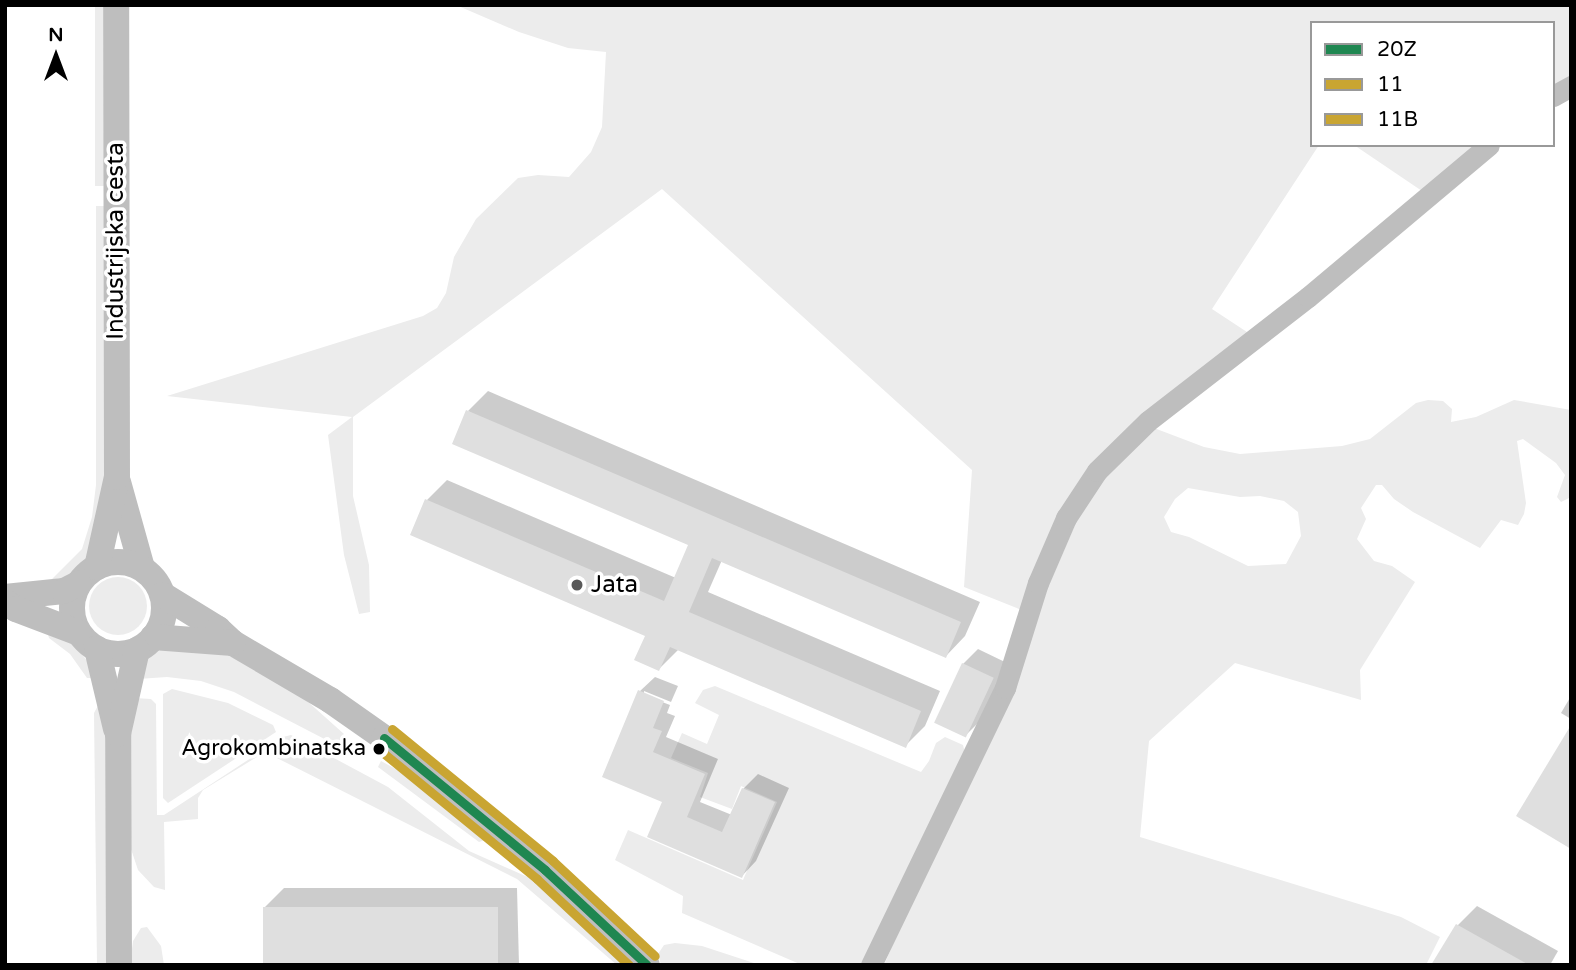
<!DOCTYPE html>
<style>
body{margin:0}
#map{position:relative;width:1576px;height:970px;overflow:hidden;background:#fff;font-family:"Varela Round",sans-serif}
div>[style]{position:absolute}
.green>*{inset:0;background:#ececec;transform-origin:0 0}
.round{border-radius:50%}
.shadow>*{inset:0;background:#0003}
.building>*{inset:0;background:#dfdfdf;transform-origin:0 0}
.minor>*{height:21px;margin:-10.5px;padding:0 10.5px;transform-origin:10.5px;border-radius:10.5px;background:#bebebe}
.tertiary>*{height:26px;margin:-13px;padding:0 13px;transform-origin:13px;border-radius:13px;background:#bebebe}
.tertiary>.ring{margin:-13px;padding:0;box-sizing:content-box;background:none;border:26px solid #bebebe;border-radius:50%}
.bus-1>*{height:9px;margin:-4.5px;padding:0 4.5px;transform-origin:4.5px;border-radius:4.5px;background:#1f8751}
.bus-2>*{height:9px;margin:-4.5px;padding:0 4.5px;transform-origin:4.5px;border-radius:4.5px;background:#c9a532}
.bus-3>*{height:9px;margin:-4.5px;padding:0 4.5px;transform-origin:4.5px;border-radius:4.5px;background:#c9a532}
.dots>*{width:19px;height:19px;translate:-50% -50%;box-sizing:border-box;border:4px solid #fff;border-radius:50%}
span{translate:-50% -50%;white-space:nowrap;text-align:center;line-height:1.15;-webkit-text-stroke:7px #fff;paint-order:stroke}
.bus-label{font-size:22px;color:#000}
.right{translate:-100% -50%;text-align:right}
.street-label{font-size:24px;color:#000}
.poi-label{font-size:24px;color:#000}
.left{translate:0 -50%;text-align:left}
.frame{position:absolute;inset:0;border:7px solid #000;pointer-events:none}
.legend{position:absolute;left:1310px;top:21px;width:245px;height:126px;box-sizing:border-box;background:#fff;border:2px solid #999;margin:0;padding:9px 12px;list-style:none;font-size:21px;color:#000}
.legend li{display:flex;align-items:center;gap:14px;height:35px}
.legend b{width:35px;border:2px solid #999}
.north{position:absolute;left:21px;top:21px;width:70px;height:70px;-webkit-text-stroke:5px #fff;paint-order:stroke;rotate:0deg;font-size:19px;font-weight:700;line-height:28px;text-align:center;color:#000}
.north::after{content:'';display:block;margin:auto;width:24px;height:32px;background:#000;clip-path:polygon(50% 0,100% 100%,50% 72%,0 100%)}
</style>
<div id="map">
<div class="green">
<div style="left:95px;top:5px;width:9px;height:181px"></div>
<div style="clip-path:polygon(456px 5px,1571px 5px,1571px 77px,1553px 89px,1553px 23px,1312px 23px,1312px 145px,1319px 145px,1212px 309px,1250px 334px,1129px 427px,1024px 611px,964px 587px,972px 470px,662px 189px,353px 417px,353px 496px,369px 565px,370px 612px,359px 614px,344px 555px,328px 435px,352px 417px,167px 396px,423px 316px,437px 308px,446px 293px,454px 257px,476px 219px,518px 178px,538px 175px,569px 177px,591px 152px,602px 127px,606px 52px,568px 48px,519px 32px)"></div>
<div style="clip-path:polygon(1354px 145px,1478px 145px,1422px 191px)"></div>
<div style="clip-path:polygon(96px 206px,105px 206px,106px 468px,90px 555px,71px 576px,51px 580px,82px 549px,92px 517px,96px 485px)"></div>
<div style="clip-path:polygon(evenodd,1428px 400px,1443px 401px,1452px 409px,1451px 422px,1476px 417px,1514px 400px,1571px 410px,1571px 497px,1561px 502px,1557px 497px,1565px 475px,1556px 463px,1523px 439px,1517px 441px,1526px 503px,1524px 514px,1518px 525px,1501px 520px,1480px 548px,1413px 512px,1394px 499px,1382px 485px,1376px 485px,1361px 508px,1366px 519px,1357px 539px,1374px 561px,1392px 566px,1415px 582px,1360px 670px,1361px 700px,1235px 663px,1149px 741px,1140px 837px,1401px 917px,1440px 937px,1426px 965px,884px 965px,1090px 490px,1154px 428px,1204px 447px,1240px 454px,1342px 446px,1370px 439px,1416px 403px,1428px 400px,1188px 488px,1240px 497px,1260px 496px,1284px 501px,1298px 512px,1301px 536px,1286px 564px,1248px 566px,1189px 537px,1171px 532px,1164px 517px,1175px 499px,1188px 488px)"></div>
<div class="round" style="left:89px;top:577px;width:58px;height:58px"></div>
<div style="clip-path:polygon(46px 628px,75px 645px,91px 666px,95px 678px,87px 678px,70px 654px,49px 638px)"></div>
<div style="clip-path:polygon(164px 648px,227px 655px,259px 669px,306px 700px,344px 734px,336px 745px,234px 692px,201px 681px,167px 677px,138px 679px,146px 658px)"></div>
<div style="clip-path:polygon(715px 686px,921px 772px,929px 761px,936px 743px,945px 737px,963px 745px,965px 753px,864px 965px,802px 965px,682px 913px,683px 896px,615px 860px,628px 830px,743px 880px,777px 802px,741px 786px,732px 809px,700px 797px,708px 773px,671px 758px,682px 733px,707px 744px,719px 715px,695px 703px,703px 690px)"></div>
<div style="clip-path:polygon(172px 689px,228px 703px,273px 725px,276px 732px,168px 803px,163px 798px,163px 694px)"></div>
<div style="clip-path:polygon(134px 698px,151px 699px,156px 704px,157px 815px,164px 815px,283px 737px,291px 735px,388px 787px,469px 851px,532px 879px,626px 965px,617px 965px,517px 879px,265px 752px,203px 790px,198px 798px,198px 819px,164px 822px,165px 890px,154px 887px,138px 870px,130px 846px,129px 734px)"></div>
<div style="clip-path:polygon(101px 700px,106px 726px,108px 965px,97px 965px,94px 713px)"></div>
<div style="clip-path:polygon(381px 761px,414px 779px,491px 838px,479px 842px,378px 767px)"></div>
<div style="clip-path:polygon(147px 927px,161px 946px,164px 965px,130px 965px,133px 941px,141px 928px)"></div>
<div style="clip-path:polygon(675px 943px,702px 946px,760px 965px,661px 965px,658px 954px,664px 945px)"></div>
</div>
<div class="shadow">
<div style="clip-path:polygon(488px 391px,980px 602px,965px 636px,946px 656px,722px 560px,708px 592px,940px 691px,925px 726px,905px 746px,679px 649px,659px 669px,647px 635px,412px 534px,427px 500px,447px 480px,676px 578px,691px 544px,468px 411px)"></div>
<div style="clip-path:polygon(978px 649px,1007px 663px,981px 720px,966px 735px,963px 664px)"></div>
<div style="clip-path:polygon(655px 677px,678px 686px,671px 702px,644px 691px,644px 695px,670px 705px,667px 713px,675px 716px,666px 737px,718px 759px,700px 802px,732px 815px,743px 789px,758px 774px,789px 788px,756px 861px,742px 876px,664px 801px,604px 776px,640px 691px)"></div>
<div style="clip-path:polygon(1571px 696px,1571px 719px,1561px 713px)"></div>
<div style="clip-path:polygon(284px 888px,517px 888px,519px 965px,264px 965px,264px 908px)"></div>
<div style="clip-path:polygon(1477px 906px,1558px 951px,1550px 965px,1433px 965px,1457px 926px)"></div>
</div>
<div class="building">
<div style="clip-path:polygon(466px 410px,961px 622px,946px 658px,712px 558px,689px 612px,921px 711px,906px 748px,670px 647px,659px 671px,634px 660px,645px 636px,410px 535px,425px 499px,664px 601px,688px 545px,452px 444px)"></div>
<div style="left:962px;top:663px;width:35px;height:66px;rotate:25deg"></div>
<div style="clip-path:polygon(638px 690px,664px 701px,653px 728px,662px 731px,653px 752px,705px 774px,687px 817px,722px 832px,742px 788px,775px 802px,742px 878px,647px 837px,662px 802px,602px 777px)"></div>
<div style="clip-path:polygon(1571px 725px,1571px 849px,1516px 816px)"></div>
<div style="left:263px;top:907px;width:235px;height:58px"></div>
<div style="clip-path:polygon(1456px 924px,1529px 965px,1431px 965px)"></div>
</div>
<div class="minor">
<div style="left:1553px;top:96px;width:21px;rotate:-29deg"></div>
<div style="left:871px;top:965px;width:308px;rotate:-64.2deg"></div>
<div style="left:1005px;top:688px;width:110px;rotate:-72.6deg"></div>
<div style="left:1038px;top:583px;width:71px;rotate:-66.7deg"></div>
<div style="left:1066px;top:518px;width:56px;rotate:-56.6deg"></div>
<div style="left:1097px;top:471px;width:71px;rotate:-44.4deg"></div>
<div style="left:1148px;top:421px;width:202px;rotate:-37.8deg"></div>
<div style="left:1308px;top:297px;width:236px;rotate:-40deg"></div>
</div>
<div class="tertiary">
<div style="left:118px;top:482px;width:89px;rotate:74.4deg"></div>
<div class="ring" style="left:72px;top:562px;width:66px;height:66px"></div>
<div style="left:97px;top:567px;width:92px;rotate:-77.5deg"></div>
<div style="left:117px;top:477px;width:472px;rotate:-90.1deg"></div>
<div style="left:163px;top:595px;width:65px;rotate:31.7deg"></div>
<div style="left:218px;top:629px;width:21px;rotate:43deg"></div>
<div style="left:233px;top:643px;width:113px;rotate:30.4deg"></div>
<div style="left:330px;top:700px;width:66px;rotate:35.1deg"></div>
<div style="left:384px;top:738px;width:208px;rotate:39.3deg"></div>
<div style="left:545px;top:870px;width:139px;rotate:43deg"></div>
<div style="left:5px;top:597px;width:59px;rotate:-5.8deg"></div>
<div style="left:64px;top:591px;width:16px;rotate:-27deg"></div>
<div style="left:5px;top:602px;width:13px;rotate:32deg"></div>
<div style="left:16px;top:609px;width:67px;rotate:20.9deg"></div>
<div style="left:153px;top:637px;width:80px;rotate:4.3deg"></div>
<div style="left:97px;top:649px;width:82px;rotate:76.6deg"></div>
<div style="left:119px;top:965px;width:231px;rotate:-90.2deg"></div>
<div style="left:118px;top:734px;width:86px;rotate:-77.3deg"></div>
</div>
<div class="bus-1">
<div style="left:384px;top:738px;width:208px;rotate:39.3deg"></div>
<div style="left:545px;top:870px;width:139px;rotate:43deg"></div>
</div>
<div class="bus-2">
<div style="left:376px;top:747px;width:208px;rotate:39.3deg"></div>
<div style="left:537px;top:879px;width:126px;rotate:43.1deg"></div>
</div>
<div class="bus-3">
<div style="left:392px;top:729px;width:208px;rotate:39.3deg"></div>
<div style="left:553px;top:861px;width:139px;rotate:43deg"></div>
</div>
<div class="dots">
<div style="left:577px;top:585px;background:#595959"></div>
<div style="left:379px;top:749px;background:#000"></div>
</div>
<div class="bus-label">
<span class="right" style="left:366px;top:749px">Agrokombinatska</span>
</div>
<div class="street-label">
<span style="left:116px;top:241px;rotate:-90deg">Industrijska cesta</span>
</div>
<div class="poi-label">
<span class="left" style="left:591px;top:585px">Jata</span>
</div>
<div class="frame"></div>
<ul class="legend">
<li><b style="height:9px;background:#1f8751"></b>20Z</li>
<li><b style="height:9px;background:#c9a532"></b>11</li>
<li><b style="height:9px;background:#c9a532"></b>11B</li>
</ul>
<div class="north">N</div>
</div>
